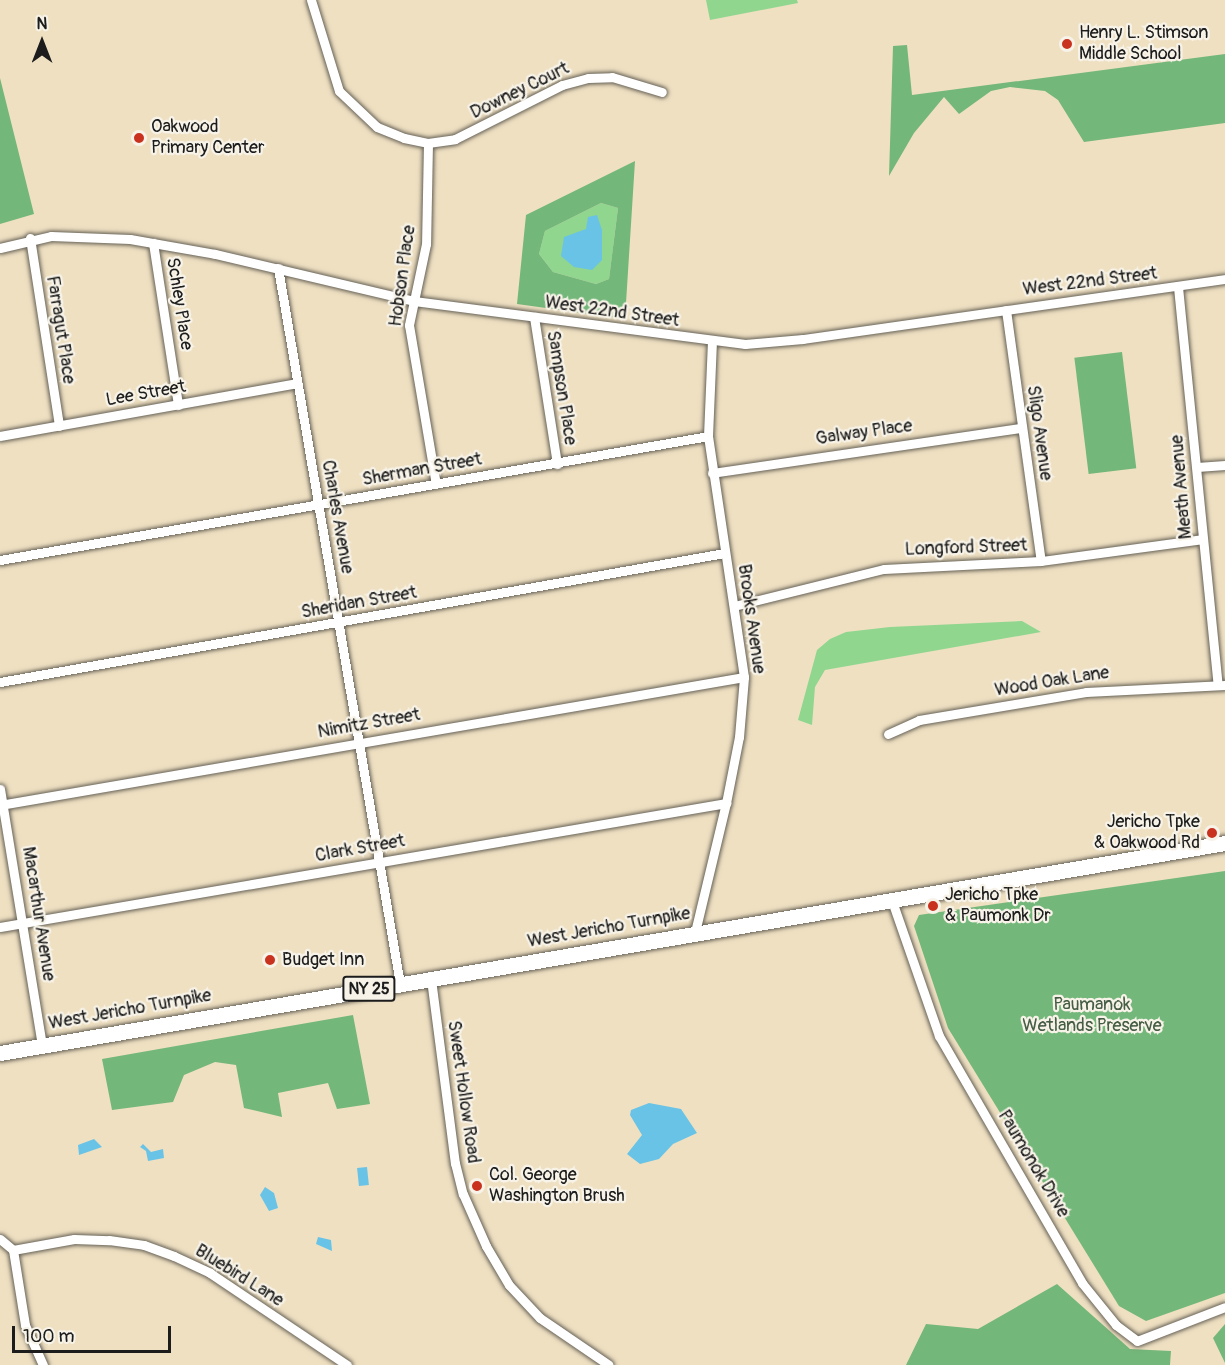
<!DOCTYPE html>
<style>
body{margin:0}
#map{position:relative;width:1225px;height:1365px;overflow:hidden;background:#efe0c2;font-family:Pangolin,sans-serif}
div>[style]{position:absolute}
.green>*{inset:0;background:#90d68f}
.forest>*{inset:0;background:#74b77a;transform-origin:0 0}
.water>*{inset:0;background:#69c3e6;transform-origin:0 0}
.roads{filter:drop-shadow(0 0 2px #666156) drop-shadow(0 0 2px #666156)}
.minor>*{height:9px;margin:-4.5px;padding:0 4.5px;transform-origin:4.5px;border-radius:4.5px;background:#fff}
.primary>*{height:15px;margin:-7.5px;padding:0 7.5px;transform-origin:7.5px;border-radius:7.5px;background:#fff}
.dots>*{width:16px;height:16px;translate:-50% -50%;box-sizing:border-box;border:3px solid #f7f3e8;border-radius:50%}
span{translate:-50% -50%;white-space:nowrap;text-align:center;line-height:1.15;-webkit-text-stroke:4.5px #f7f3e8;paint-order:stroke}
.shield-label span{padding:2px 4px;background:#f7f3e8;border:2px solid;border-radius:4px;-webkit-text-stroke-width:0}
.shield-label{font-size:16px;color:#1c1c1c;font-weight:700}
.poi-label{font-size:18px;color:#1c1c1c}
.left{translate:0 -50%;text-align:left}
.right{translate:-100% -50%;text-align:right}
.street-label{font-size:18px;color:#1c1c1c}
.park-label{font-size:18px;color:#455d44}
.north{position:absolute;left:12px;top:12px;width:60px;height:60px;-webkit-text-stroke:4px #f7f3e8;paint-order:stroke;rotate:0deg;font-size:16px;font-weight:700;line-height:24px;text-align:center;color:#1c1c1c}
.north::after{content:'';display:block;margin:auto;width:21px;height:27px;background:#1c1c1c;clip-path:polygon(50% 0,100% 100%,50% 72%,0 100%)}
.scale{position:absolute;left:12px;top:1326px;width:159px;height:27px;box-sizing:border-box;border:3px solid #1c1c1c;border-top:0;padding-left:8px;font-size:18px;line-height:21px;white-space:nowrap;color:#1c1c1c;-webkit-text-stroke:4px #f7f3e8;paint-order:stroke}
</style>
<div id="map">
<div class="green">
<div style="clip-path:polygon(706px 0,797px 0,798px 3px,710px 20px)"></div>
<div style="clip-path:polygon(601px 203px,618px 208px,609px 279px,596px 284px,553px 272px,539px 254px,545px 231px)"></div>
<div style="clip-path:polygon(1022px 621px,1041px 632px,825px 670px,815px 687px,812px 725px,798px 720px,817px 650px,830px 639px,846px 632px,890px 627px)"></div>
</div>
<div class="forest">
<div style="clip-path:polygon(907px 45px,912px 95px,1225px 54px,1225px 123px,1084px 142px,1058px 100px,1045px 91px,1010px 87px,991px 91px,959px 114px,944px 97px,914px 133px,889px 176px,893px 46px)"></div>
<div style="clip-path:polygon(0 78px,34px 214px,0 224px)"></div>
<div style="clip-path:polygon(evenodd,635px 161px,625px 319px,517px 304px,526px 215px,635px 161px,601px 203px,618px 208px,609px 279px,596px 284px,553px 272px,539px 254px,545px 231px,601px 203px)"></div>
<div style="left:1122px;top:352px;width:117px;height:48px;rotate:83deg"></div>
<div style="clip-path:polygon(1225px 871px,1225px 1293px,1146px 1321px,1119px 1306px,948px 1028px,914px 926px,919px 915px)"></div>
<div style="clip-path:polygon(353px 1015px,370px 1104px,337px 1109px,328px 1083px,278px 1093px,282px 1117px,244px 1108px,236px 1065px,215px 1062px,184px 1075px,173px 1102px,112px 1110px,102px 1059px)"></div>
<div style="clip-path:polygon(1057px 1284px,1130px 1349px,1171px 1351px,1170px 1365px,906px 1365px,926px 1324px,978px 1329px)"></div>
<div style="clip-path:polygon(1225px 1324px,1225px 1363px,1213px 1338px)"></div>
</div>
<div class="water">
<div style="clip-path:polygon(597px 215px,602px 230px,602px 260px,592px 270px,574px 267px,561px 256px,564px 237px,586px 229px,588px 217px)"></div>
<div style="clip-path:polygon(649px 1103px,681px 1109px,697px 1133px,673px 1144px,659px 1159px,640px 1164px,627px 1154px,642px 1135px,630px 1115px,631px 1110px)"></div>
<div style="clip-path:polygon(94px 1139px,102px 1147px,79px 1155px,78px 1145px)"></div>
<div style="clip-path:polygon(143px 1144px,151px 1152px,163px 1149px,164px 1158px,148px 1161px,146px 1151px,140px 1147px)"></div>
<div style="left:367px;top:1167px;width:18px;height:10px;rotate:84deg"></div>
<div style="clip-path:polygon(265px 1187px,274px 1193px,278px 1208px,269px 1211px,260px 1195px)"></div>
<div style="clip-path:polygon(318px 1237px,331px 1240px,332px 1251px,316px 1244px)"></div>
</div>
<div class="roads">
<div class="minor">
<div style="left:311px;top:0;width:95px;rotate:72.9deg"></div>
<div style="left:339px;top:91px;width:52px;rotate:43.5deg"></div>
<div style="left:377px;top:127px;width:29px;rotate:22deg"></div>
<div style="left:404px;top:138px;width:25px;rotate:12deg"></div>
<div style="left:428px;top:143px;width:27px;rotate:-8deg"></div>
<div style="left:455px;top:139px;width:120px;rotate:-26.8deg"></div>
<div style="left:562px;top:85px;width:27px;rotate:-15deg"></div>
<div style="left:588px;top:78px;width:24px;rotate:-2deg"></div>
<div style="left:612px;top:77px;width:52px;rotate:16.7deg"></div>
<div style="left:428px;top:143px;width:101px;rotate:91.1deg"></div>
<div style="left:426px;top:244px;width:83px;rotate:101.9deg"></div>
<div style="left:409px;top:325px;width:161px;rotate:80.4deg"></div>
<div style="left:30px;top:238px;width:190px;rotate:81.2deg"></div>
<div style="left:153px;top:243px;width:164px;rotate:81.2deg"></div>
<div style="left:0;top:248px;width:52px;rotate:-13.2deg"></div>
<div style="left:51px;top:236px;width:79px;rotate:2.2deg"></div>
<div style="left:130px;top:239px;width:86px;rotate:10deg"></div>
<div style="left:215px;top:254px;width:204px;rotate:13.3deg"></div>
<div style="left:414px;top:301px;width:334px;rotate:7.4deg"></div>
<div style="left:745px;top:344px;width:58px;rotate:-4.9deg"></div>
<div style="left:803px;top:339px;width:426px;rotate:-8.1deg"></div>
<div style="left:278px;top:268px;width:726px;rotate:80.33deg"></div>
<div style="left:1178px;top:287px;width:400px;rotate:84.3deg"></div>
<div style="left:1006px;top:310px;width:253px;rotate:82.1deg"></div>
<div style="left:534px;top:317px;width:149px;rotate:81.1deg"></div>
<div style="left:0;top:436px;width:302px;rotate:-10.1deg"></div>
<div style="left:1197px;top:467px;width:28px;rotate:-4deg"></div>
<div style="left:712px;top:473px;width:312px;rotate:-8.3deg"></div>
<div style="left:0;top:560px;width:719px;rotate:-9.93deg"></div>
<div style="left:734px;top:606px;width:154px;rotate:-13.9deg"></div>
<div style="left:884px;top:569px;width:157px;rotate:-2.9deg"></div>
<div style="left:1041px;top:561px;width:163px;rotate:-7.7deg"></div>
<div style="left:0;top:682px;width:735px;rotate:-10.1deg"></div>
<div style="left:888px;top:734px;width:34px;rotate:-24deg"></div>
<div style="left:919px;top:720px;width:169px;rotate:-9.5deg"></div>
<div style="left:1086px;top:692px;width:139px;rotate:-2.9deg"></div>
<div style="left:0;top:789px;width:260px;rotate:80.7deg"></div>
<div style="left:0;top:805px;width:755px;rotate:-9.76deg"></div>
<div style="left:892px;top:901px;width:143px;rotate:70.8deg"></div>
<div style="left:939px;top:1036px;width:285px;rotate:59.9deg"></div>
<div style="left:1082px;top:1283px;width:54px;rotate:51deg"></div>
<div style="left:1116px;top:1325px;width:26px;rotate:37deg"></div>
<div style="left:1137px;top:1341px;width:94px;rotate:-21.1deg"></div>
<div style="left:0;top:927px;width:737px;rotate:-9.69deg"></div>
<div style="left:695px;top:932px;width:133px;rotate:-76.5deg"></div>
<div style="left:726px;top:803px;width:67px;rotate:-78.9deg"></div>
<div style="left:739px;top:737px;width:60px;rotate:-85.2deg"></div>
<div style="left:744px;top:677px;width:244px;rotate:-98.5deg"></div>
<div style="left:708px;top:436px;width:94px;rotate:-87.6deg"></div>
<div style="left:431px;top:979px;width:186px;rotate:82.6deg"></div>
<div style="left:455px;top:1163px;width:32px;rotate:76deg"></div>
<div style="left:463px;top:1194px;width:57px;rotate:66.1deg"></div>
<div style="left:486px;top:1246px;width:45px;rotate:59.5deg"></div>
<div style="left:509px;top:1285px;width:45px;rotate:46.8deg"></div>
<div style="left:540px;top:1318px;width:83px;rotate:34.3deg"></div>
<div style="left:0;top:1239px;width:17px;rotate:40deg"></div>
<div style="left:13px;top:1250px;width:62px;rotate:-10.2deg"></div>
<div style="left:74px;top:1239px;width:35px;rotate:2deg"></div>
<div style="left:109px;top:1240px;width:35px;rotate:8deg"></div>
<div style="left:144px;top:1245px;width:32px;rotate:20deg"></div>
<div style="left:174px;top:1256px;width:40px;rotate:25deg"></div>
<div style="left:210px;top:1273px;width:165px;rotate:33.9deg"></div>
<div style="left:13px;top:1250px;width:76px;rotate:80.9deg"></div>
<div style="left:25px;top:1325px;width:44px;rotate:65.8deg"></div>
</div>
<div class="primary">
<div style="left:0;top:1053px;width:1243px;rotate:-9.73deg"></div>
</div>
</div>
<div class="dots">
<div style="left:1067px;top:44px;background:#c8321e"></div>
<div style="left:139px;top:138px;background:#c8321e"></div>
<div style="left:1212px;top:833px;background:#c8321e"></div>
<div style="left:933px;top:906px;background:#c8321e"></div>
<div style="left:270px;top:960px;background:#c8321e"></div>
<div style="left:477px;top:1186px;background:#c8321e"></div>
</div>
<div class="shield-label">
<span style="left:369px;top:989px">NY 25</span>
</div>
<div class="poi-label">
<span class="left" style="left:1079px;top:44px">Henry L. Stimson<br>Middle School</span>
<span class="left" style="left:151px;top:138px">Oakwood<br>Primary Center</span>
<span class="right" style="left:1200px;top:833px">Jericho Tpke<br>&amp; Oakwood Rd</span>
<span class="left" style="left:945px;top:906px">Jericho Tpke<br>&amp; Paumonk Dr</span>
<span class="left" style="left:282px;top:960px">Budget Inn</span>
<span class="left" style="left:489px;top:1186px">Col. George<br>Washington Brush</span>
</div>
<div class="street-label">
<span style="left:520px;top:91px;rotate:-26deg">Downey Court</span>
<span style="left:403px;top:276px;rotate:-82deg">Hobson Place</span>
<span style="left:1090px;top:282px;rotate:-7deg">West 22nd Street</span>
<span style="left:179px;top:304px;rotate:81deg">Schley Place</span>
<span style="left:612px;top:312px;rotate:8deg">West 22nd Street</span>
<span style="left:60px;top:330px;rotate:81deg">Farragut Place</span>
<span style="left:561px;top:388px;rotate:81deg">Sampson Place</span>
<span style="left:146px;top:394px;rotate:-10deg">Lee Street</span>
<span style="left:864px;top:433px;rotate:-8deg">Galway Place</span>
<span style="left:1039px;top:433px;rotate:82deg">Sligo Avenue</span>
<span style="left:422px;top:470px;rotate:-10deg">Sherman Street</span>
<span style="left:1182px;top:487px;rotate:-95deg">Meath Avenue</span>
<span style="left:337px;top:517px;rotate:80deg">Charles Avenue</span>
<span style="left:966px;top:548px;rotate:-2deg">Longford Street</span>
<span style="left:359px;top:603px;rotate:-10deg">Sheridan Street</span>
<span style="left:751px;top:619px;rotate:82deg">Brooks Avenue</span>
<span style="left:1052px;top:682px;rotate:-9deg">Wood Oak Lane</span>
<span style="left:369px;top:724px;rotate:-10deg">Nimitz Street</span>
<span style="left:360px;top:849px;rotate:-10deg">Clark Street</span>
<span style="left:38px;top:914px;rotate:81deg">Macarthur Avenue</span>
<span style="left:609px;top:928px;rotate:-10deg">West Jericho Turnpike</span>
<span style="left:130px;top:1010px;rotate:-10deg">West Jericho Turnpike</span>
<span style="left:463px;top:1092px;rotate:82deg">Sweet Hollow Road</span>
<span style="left:1033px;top:1164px;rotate:59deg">Paumonok Drive</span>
<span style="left:239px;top:1276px;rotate:32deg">Bluebird Lane</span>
</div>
<div class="park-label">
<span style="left:1092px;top:1016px">Paumanok<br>Wetlands Preserve</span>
</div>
<div class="north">N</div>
<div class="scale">100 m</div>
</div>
